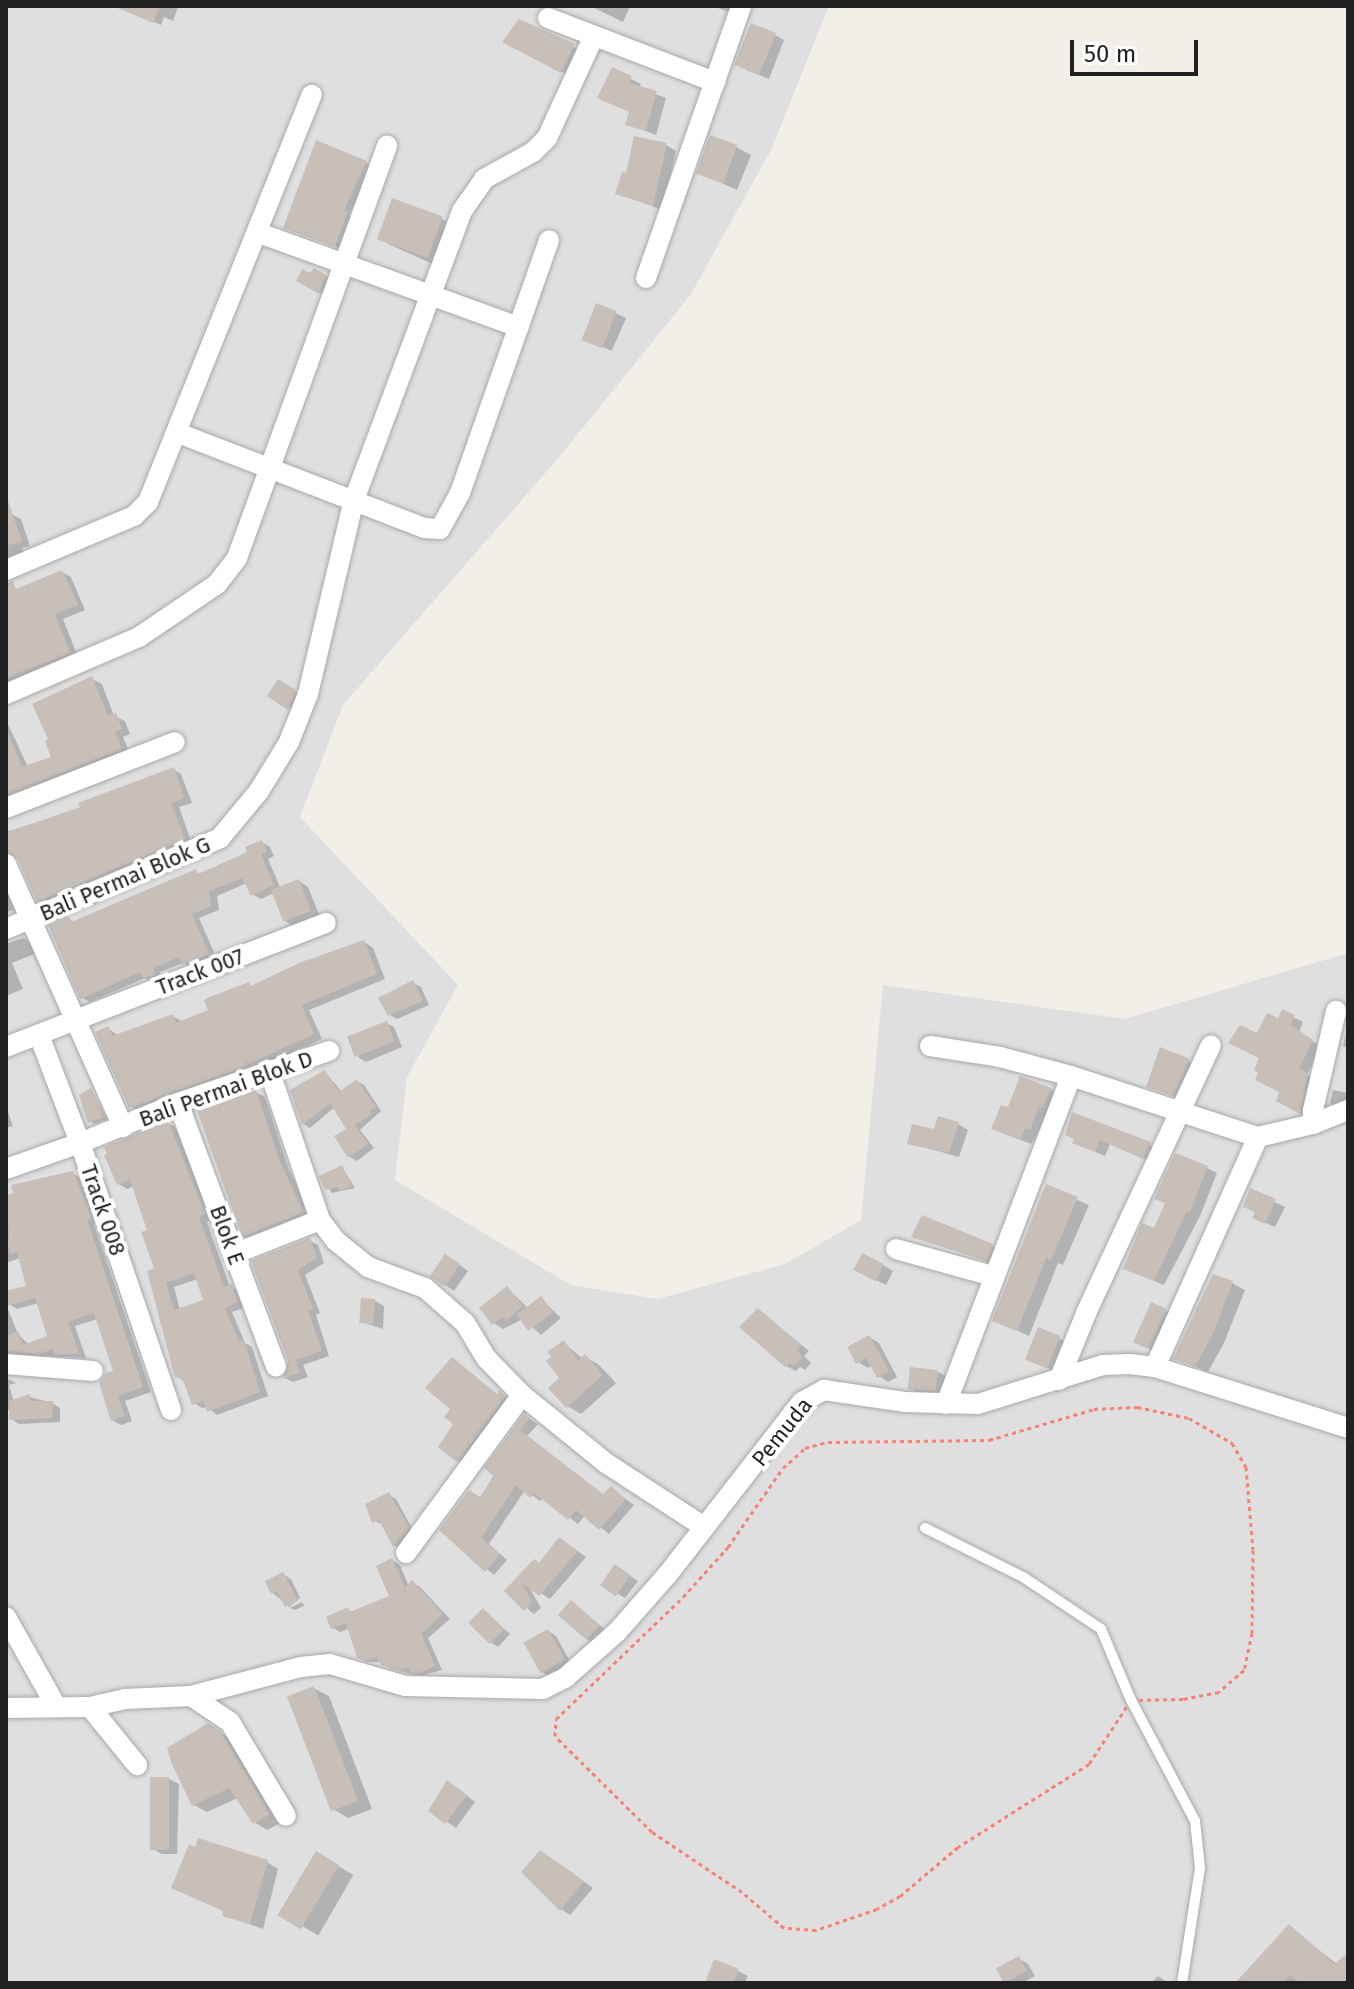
<!DOCTYPE html>
<style>
body{margin:0}
#map{position:relative;width:1354px;height:1989px;overflow:hidden;background:#f2efe9;font-family:"Fira Sans",sans-serif}
div>[style]{position:absolute}
.residential>*{inset:0;background:#e0dfdf}
.shadow>*{inset:0;background:#0003;transform-origin:0 0}
.building>*{inset:0;background:#c7bfb8;transform-origin:0 0}
.path>*{height:3px;margin-top:-1.5px;transform-origin:0;background:repeating-linear-gradient(90deg,#fa8072 0 4px,transparent 0 8px)}
.roads{filter:drop-shadow(0 0 2px #a9a9a9) drop-shadow(0 0 2px #a9a9a9)}
.service>*{height:10px;margin:-5px;padding:0 5px;transform-origin:5px;border-radius:5px;background:#fff}
.minor>*{height:20px;margin:-10px;padding:0 10px;transform-origin:10px;border-radius:10px;background:#fff}
span{translate:-50% -50%;white-space:nowrap;text-align:center;line-height:1.15;-webkit-text-stroke:8px #fff;paint-order:stroke}
.street-label{font-size:22px;color:#222}
.frame{position:absolute;inset:0;border:8px solid #222;pointer-events:none}
.scale{position:absolute;left:1070px;top:40px;width:128px;height:36px;box-sizing:border-box;border:4px solid #222;border-top:0;padding-left:10px;font-size:24px;line-height:28px;white-space:nowrap;color:#222;-webkit-text-stroke:6px #fff;paint-order:stroke}
</style>
<div id="map">
<div class="residential">
<div style="clip-path:polygon(6px 6px,829px 6px,771px 150px,691px 294px,561px 455px,343px 705px,300px 817px,458px 985px,407px 1077px,395px 1180px,571px 1285px,658px 1299px,785px 1264px,861px 1220px,883px 985px,1125px 1019px,1348px 953px,1348px 1983px,6px 1983px)"></div>
</div>
<div class="shadow">
<div style="clip-path:polygon(116px 6px,176px 6px,178px 7px,173px 21px,164px 17px,161px 25px)"></div>
<div style="clip-path:polygon(590px 6px,630px 6px,623px 22px)"></div>
<div style="clip-path:polygon(713px 6px,746px 6px,741px 17px)"></div>
<div style="clip-path:polygon(519px 21px,580px 50px,568px 75px,505px 42px)"></div>
<div style="clip-path:polygon(775px 35px,784px 40px,769px 79px,746px 70px)"></div>
<div style="clip-path:polygon(613px 70px,641px 84px,639px 88px,666px 98px,656px 135px,628px 124px,631px 113px)"></div>
<div style="clip-path:polygon(318px 143px,373px 166px,349px 215px,353px 217px,342px 249px,292px 231px)"></div>
<div style="clip-path:polygon(666px 145px,676px 151px,662px 210px,618px 193px,627px 176px)"></div>
<div style="clip-path:polygon(736px 147px,751px 155px,737px 190px,699px 173px)"></div>
<div style="clip-path:polygon(393px 200px,451px 223px,435px 265px,386px 243px)"></div>
<div style="clip-path:polygon(315px 270px,335px 282px,329px 297px,299px 281px,311px 276px)"></div>
<div style="left:597px;top:305px;width:32px;height:36px;rotate:24deg"></div>
<div style="clip-path:polygon(11px 514px,21px 519px,30px 546px,22px 548px,24px 553px,6px 560px,6px 515px)"></div>
<div style="clip-path:polygon(62px 572px,71px 577px,85px 610px,63px 619px,78px 657px,6px 685px,6px 595px)"></div>
<div style="clip-path:polygon(92px 679px,102px 684px,114px 716px,125px 721px,130px 734px,123px 737px,130px 754px,6px 805px,6px 720px,28px 767px,54px 758px)"></div>
<div style="clip-path:polygon(288px 687px,304px 697px,298px 713px,269px 695px)"></div>
<div style="clip-path:polygon(173px 769px,181px 774px,192px 803px,179px 807px,192px 844px,47px 905px,39px 900px,20px 858px,6px 851px,6px 832px,83px 808px)"></div>
<div style="clip-path:polygon(262px 842px,270px 847px,274px 856px,268px 859px,280px 887px,299px 881px,308px 887px,320px 917px,293px 926px,284px 920px,274px 893px,261px 899px,252px 894px,247px 883px,217px 896px,219px 910px,199px 918px,217px 959px,192px 968px,183px 963px,160px 972px,163px 979px,153px 983px,145px 978px,90px 1002px,82px 998px,69px 919px,75px 922px,196px 872px,201px 874px,250px 853px)"></div>
<div style="clip-path:polygon(6px 883px,18px 909px,6px 912px)"></div>
<div style="clip-path:polygon(23px 938px,33px 943px,37px 953px,12px 963px,23px 989px,6px 996px,6px 944px)"></div>
<div style="clip-path:polygon(364px 942px,373px 948px,385px 979px,309px 1010px,322px 1039px,259px 1068px,252px 1064px,255px 1070px,139px 1112px,130px 1106px,109px 1029px,119px 1036px,172px 1016px,182px 1021px,210px 1011px,248px 984px,253px 987px)"></div>
<div style="clip-path:polygon(413px 983px,421px 987px,429px 1005px,397px 1019px,390px 1015px)"></div>
<div style="clip-path:polygon(1283px 1012px,1303px 1022px,1299px 1032px,1321px 1047px,1307px 1075px,1317px 1080px,1309px 1117px,1292px 1109px,1261px 1058px,1258px 1036px,1279px 1021px)"></div>
<div style="clip-path:polygon(386px 1023px,394px 1027px,402px 1047px,366px 1062px,358px 1057px)"></div>
<div style="clip-path:polygon(1348px 1026px,1348px 1048px,1343px 1046px)"></div>
<div style="left:1162px;top:1050px;width:40px;height:38px;rotate:23deg"></div>
<div style="clip-path:polygon(325px 1072px,342px 1092px,357px 1081px,364px 1085px,381px 1111px,360px 1130px,374px 1148px,357px 1161px,350px 1157px,337px 1136px,348px 1129px,335px 1107px,310px 1128px,303px 1124px)"></div>
<div style="clip-path:polygon(1050px 1089px,1060px 1095px,1031px 1144px,1003px 1133px,1009px 1110px)"></div>
<div style="clip-path:polygon(1333px 1090px,1348px 1093px,1348px 1105px,1339px 1108px,1330px 1103px)"></div>
<div style="clip-path:polygon(92px 1091px,107px 1119px,94px 1124px,90px 1121px)"></div>
<div style="clip-path:polygon(256px 1092px,265px 1097px,288px 1167px,312px 1218px,253px 1241px,243px 1236px)"></div>
<div style="clip-path:polygon(6px 1106px,13px 1126px,6px 1128px)"></div>
<div style="clip-path:polygon(1073px 1115px,1160px 1149px,1154px 1163px,1110px 1144px,1105px 1156px,1084px 1147px)"></div>
<div style="clip-path:polygon(evenodd,168px 1123px,176px 1128px,183px 1148px,188px 1151px,213px 1218px,207px 1222px,230px 1287px,240px 1291px,246px 1307px,232px 1312px,245px 1343px,252px 1347px,268px 1396px,217px 1415px,207px 1407px,202px 1408px,194px 1403px,185px 1381px,177px 1377px,150px 1231px,134px 1186px,127px 1189px,119px 1184px,168px 1123px,198px 1279px,206px 1301px,180px 1310px,174px 1287px,198px 1279px)"></div>
<div style="clip-path:polygon(958px 1124px,968px 1130px,959px 1157px,909px 1143px)"></div>
<div style="clip-path:polygon(342px 1167px,355px 1188px,332px 1193px,321px 1177px)"></div>
<div style="clip-path:polygon(1207px 1168px,1217px 1173px,1200px 1216px,1164px 1285px,1135px 1273px,1155px 1231px)"></div>
<div style="clip-path:polygon(72px 1173px,81px 1178px,99px 1223px,94px 1224px,151px 1392px,125px 1401px,132px 1421px,121px 1425px,112px 1420px,115px 1372px,98px 1319px,75px 1326px,86px 1358px,16px 1355px,6px 1360px,6px 1304px,18px 1334px,29px 1345px,49px 1337px,39px 1303px,17px 1309px,9px 1304px,29px 1287px,20px 1258px,6px 1263px,6px 1197px)"></div>
<div style="clip-path:polygon(1047px 1187px,1089px 1205px,1063px 1265px,1058px 1263px,1029px 1336px,994px 1320px)"></div>
<div style="clip-path:polygon(1251px 1190px,1285px 1207px,1275px 1227px,1264px 1222px,1257px 1213px)"></div>
<div style="clip-path:polygon(913px 1236px,992px 1246px,1002px 1251px,997px 1265px)"></div>
<div style="clip-path:polygon(309px 1240px,318px 1245px,324px 1263px,305px 1275px,320px 1313px,316px 1315px,329px 1356px,303px 1365px,308px 1377px,293px 1382px,285px 1378px,290px 1361px,253px 1262px)"></div>
<div style="clip-path:polygon(455px 1262px,468px 1271px,454px 1291px,445px 1285px)"></div>
<div style="clip-path:polygon(883px 1265px,893px 1271px,886px 1285px,866px 1275px)"></div>
<div style="clip-path:polygon(1232px 1283px,1245px 1290px,1224px 1343px,1208px 1372px,1176px 1358px)"></div>
<div style="clip-path:polygon(507px 1288px,528px 1308px,541px 1299px,561px 1318px,541px 1335px,523px 1319px,503px 1329px,494px 1323px)"></div>
<div style="clip-path:polygon(375px 1301px,384px 1306px,383px 1329px,362px 1322px)"></div>
<div style="clip-path:polygon(758px 1310px,809px 1351px,804px 1356px,811px 1363px,805px 1370px,800px 1367px,796px 1371px,786px 1366px)"></div>
<div style="clip-path:polygon(1166px 1311px,1173px 1315px,1156px 1352px,1142px 1345px)"></div>
<div style="clip-path:polygon(1039px 1330px,1069px 1343px,1058px 1372px,1037px 1364px)"></div>
<div style="clip-path:polygon(869px 1337px,879px 1343px,897px 1377px,888px 1382px,879px 1376px,873px 1365px,868px 1368px,858px 1362px)"></div>
<div style="clip-path:polygon(564px 1343px,583px 1359px,586px 1357px,599px 1365px,616px 1383px,581px 1414px,567px 1406px,561px 1378px)"></div>
<div style="clip-path:polygon(453px 1360px,498px 1395px,508px 1398px,466px 1465px,458px 1460px)"></div>
<div style="clip-path:polygon(912px 1369px,938px 1372px,948px 1377px,946px 1394px,919px 1394px,910px 1388px)"></div>
<div style="clip-path:polygon(6px 1378px,16px 1383px,9px 1385px,14px 1402px,30px 1397px,52px 1403px,60px 1408px,60px 1422px,19px 1424px,11px 1419px,11px 1410px,6px 1410px)"></div>
<div style="clip-path:polygon(525px 1416px,538px 1424px,527px 1436px,605px 1496px,611px 1488px,634px 1505px,609px 1534px,585px 1515px,578px 1524px,543px 1498px,540px 1501px,525px 1490px,489px 1544px,507px 1560px,494px 1575px,442px 1530px,481px 1499px)"></div>
<div style="clip-path:polygon(389px 1495px,396px 1499px,414px 1532px,400px 1549px,394px 1545px,383px 1524px,374px 1521px)"></div>
<div style="clip-path:polygon(569px 1545px,586px 1557px,550px 1599px,528px 1585px,541px 1608px,534px 1614px,506px 1591px)"></div>
<div style="clip-path:polygon(392px 1560px,400px 1565px,409px 1587px,413px 1583px,420px 1587px,450px 1619px,428px 1638px,442px 1670px,420px 1676px,391px 1669px,381px 1662px,367px 1662px,358px 1657px,350px 1628px,340px 1632px,332px 1627px,348px 1610px,354px 1613px,391px 1597px)"></div>
<div style="clip-path:polygon(624px 1572px,638px 1581px,625px 1598px,603px 1585px)"></div>
<div style="clip-path:polygon(283px 1574px,291px 1579px,300px 1598px,289px 1607px,272px 1592px)"></div>
<div style="clip-path:polygon(302px 1602px,304px 1606px,295px 1610px,290px 1608px)"></div>
<div style="clip-path:polygon(572px 1603px,608px 1632px,597px 1645px,587px 1639px)"></div>
<div style="clip-path:polygon(483px 1610px,510px 1634px,498px 1647px,490px 1642px)"></div>
<div style="clip-path:polygon(548px 1631px,556px 1636px,572px 1665px,550px 1677px,542px 1672px)"></div>
<div style="clip-path:polygon(313px 1688px,329px 1696px,372px 1809px,348px 1818px,333px 1809px)"></div>
<div style="clip-path:polygon(208px 1725px,234px 1741px,282px 1822px,267px 1830px,254px 1822px,238px 1798px,207px 1812px,194px 1805px)"></div>
<div style="clip-path:polygon(169px 1779px,179px 1784px,177px 1854px,162px 1854px,152px 1849px)"></div>
<div style="clip-path:polygon(457px 1788px,475px 1802px,456px 1828px,430px 1810px)"></div>
<div style="left:317px;top:1854px;width:42px;height:70px;rotate:30deg"></div>
<div style="clip-path:polygon(265px 1861px,278px 1869px,263px 1929px,224px 1915px)"></div>
<div style="clip-path:polygon(568px 1870px,593px 1888px,570px 1915px,561px 1909px)"></div>
<div style="clip-path:polygon(1289px 1927px,1337px 1964px,1348px 1956px,1348px 1983px,1238px 1983px)"></div>
<div style="clip-path:polygon(1018px 1958px,1028px 1964px,1035px 1976px,1022px 1983px,1009px 1983px,1006px 1981px)"></div>
<div style="clip-path:polygon(738px 1971px,748px 1976px,745px 1983px,710px 1983px)"></div>
<div style="clip-path:polygon(1158px 1976px,1169px 1983px,1151px 1983px)"></div>
</div>
<div class="building">
<div style="clip-path:polygon(113px 6px,160px 6px,153px 23px)"></div>
<div style="clip-path:polygon(519px 19px,575px 44px,561px 73px,502px 42px)"></div>
<div style="left:751px;top:23px;width:27px;height:45px;rotate:22deg"></div>
<div style="clip-path:polygon(612px 67px,632px 76px,629px 83px,657px 91px,646px 131px,625px 125px,629px 112px,597px 98px)"></div>
<div style="left:710px;top:135px;width:29px;height:41px;rotate:20deg"></div>
<div style="clip-path:polygon(634px 136px,667px 143px,653px 206px,615px 194px,622px 172px,626px 173px)"></div>
<div style="clip-path:polygon(316px 140px,367px 161px,344px 210px,348px 212px,335px 247px,283px 228px)"></div>
<div style="left:392px;top:198px;width:54px;height:44px;rotate:20deg"></div>
<div style="clip-path:polygon(314px 268px,326px 275px,319px 294px,296px 281px,302px 269px,310px 273px)"></div>
<div style="left:596px;top:303px;width:22px;height:40px;rotate:21deg"></div>
<div style="clip-path:polygon(8px 501px,22px 541px,6px 546px,6px 502px)"></div>
<div style="clip-path:polygon(62px 570px,78px 605px,55px 614px,70px 653px,6px 678px,6px 583px,13px 581px,16px 589px)"></div>
<div style="clip-path:polygon(92px 676px,108px 716px,116px 713px,122px 729px,115px 732px,122px 749px,6px 794px,6px 728px,22px 767px,51px 757px,45px 741px,48px 739px,32px 704px)"></div>
<div style="clip-path:polygon(278px 679px,296px 690px,288px 710px,267px 696px)"></div>
<div style="clip-path:polygon(174px 767px,184px 798px,171px 803px,185px 839px,37px 902px,18px 859px,6px 851px,6px 833px,80px 807px,78px 803px)"></div>
<div style="clip-path:polygon(262px 840px,267px 852px,261px 854px,274px 885px,251px 896px,242px 878px,209px 891px,211px 906px,192px 914px,209px 954px,182px 965px,179px 957px,153px 968px,155px 974px,143px 979px,140px 972px,80px 999px,48px 925px,69px 916px,71px 922px,196px 869px,198px 874px,247px 852px,245px 847px)"></div>
<div style="left:299px;top:879px;width:34px;height:30px;rotate:69deg"></div>
<div style="clip-path:polygon(364px 940px,377px 974px,302px 1005px,314px 1034px,249px 1064px,245px 1059px,247px 1066px,129px 1108px,95px 1032px,109px 1026px,112px 1036px,173px 1014px,176px 1023px,208px 1010px,204px 1000px,210px 997px,249px 982px,251px 986px,299px 963px)"></div>
<div style="clip-path:polygon(413px 980px,423px 1001px,388px 1016px,378px 998px)"></div>
<div style="clip-path:polygon(1282px 1009px,1295px 1015px,1291px 1025px,1313px 1040px,1299px 1069px,1308px 1073px,1300px 1114px,1276px 1101px,1279px 1092px,1255px 1080px,1258px 1073px,1254px 1070px,1259px 1058px,1228px 1043px,1240px 1025px,1257px 1033px,1267px 1013px,1278px 1018px)"></div>
<div style="left:387px;top:1021px;width:22px;height:43px;rotate:69deg"></div>
<div style="clip-path:polygon(1160px 1047px,1190px 1059px,1173px 1096px,1146px 1087px)"></div>
<div style="clip-path:polygon(325px 1070px,339px 1092px,357px 1079px,376px 1107px,370px 1111px,372px 1114px,355px 1125px,368px 1144px,348px 1158px,334px 1136px,346px 1129px,330px 1103px,302px 1125px,290px 1090px)"></div>
<div style="clip-path:polygon(1020px 1076px,1051px 1088px,1043px 1108px,1039px 1106px,1030px 1130px,1025px 1128px,1021px 1140px,991px 1129px,1001px 1105px,1008px 1107px)"></div>
<div style="clip-path:polygon(91px 1088px,104px 1117px,88px 1123px,79px 1095px)"></div>
<div style="clip-path:polygon(256px 1090px,279px 1160px,304px 1212px,242px 1237px,197px 1110px)"></div>
<div style="clip-path:polygon(1072px 1112px,1151px 1142px,1143px 1159px,1100px 1140px,1095px 1152px,1072px 1143px,1074px 1139px,1065px 1135px)"></div>
<div style="clip-path:polygon(938px 1116px,959px 1122px,949px 1153px,907px 1144px,912px 1124px,934px 1129px)"></div>
<div style="clip-path:polygon(evenodd,168px 1121px,205px 1213px,199px 1217px,224px 1287px,232px 1284px,238px 1302px,225px 1308px,239px 1342px,244px 1340px,260px 1392px,207px 1412px,203px 1401px,192px 1405px,184px 1383px,179px 1377px,175px 1378px,147px 1271px,154px 1268px,141px 1232px,147px 1230px,130px 1180px,117px 1185px,104px 1155px,107px 1154px,104px 1147px,168px 1121px,194px 1273px,203px 1300px,174px 1310px,166px 1283px,194px 1273px)"></div>
<div style="clip-path:polygon(1175px 1153px,1208px 1166px,1190px 1212px,1187px 1211px,1154px 1281px,1123px 1269px,1142px 1223px,1154px 1228px,1165px 1203px,1154px 1199px)"></div>
<div style="clip-path:polygon(342px 1165px,352px 1186px,340px 1191px,338px 1187px,325px 1190px,319px 1176px)"></div>
<div style="clip-path:polygon(73px 1171px,92px 1218px,87px 1220px,143px 1387px,118px 1396px,125px 1416px,111px 1421px,99px 1383px,106px 1373px,113px 1371px,94px 1313px,68px 1322px,79px 1354px,55px 1355px,53px 1349px,39px 1354px,6px 1351px,6px 1336px,18px 1331px,23px 1345px,47px 1336px,35px 1298px,6px 1306px,6px 1291px,26px 1286px,17px 1252px,11px 1254px,6px 1239px,9px 1237px,6px 1195px,13px 1193px,11px 1185px)"></div>
<div style="clip-path:polygon(1046px 1184px,1078px 1197px,1051px 1260px,1046px 1258px,1017px 1331px,992px 1321px)"></div>
<div style="clip-path:polygon(1250px 1188px,1276px 1199px,1265px 1224px,1252px 1218px,1255px 1212px,1243px 1207px)"></div>
<div style="clip-path:polygon(922px 1215px,993px 1244px,987px 1261px,911px 1237px)"></div>
<div style="clip-path:polygon(310px 1238px,317px 1258px,298px 1270px,313px 1309px,308px 1310px,322px 1351px,296px 1360px,300px 1372px,282px 1379px,288px 1361px,251px 1261px)"></div>
<div style="left:862px;top:1253px;width:25px;height:19px;rotate:27deg"></div>
<div style="left:445px;top:1254px;width:18px;height:27px;rotate:34deg"></div>
<div style="clip-path:polygon(1213px 1274px,1233px 1281px,1212px 1336px,1195px 1366px,1173px 1359px)"></div>
<div style="clip-path:polygon(507px 1286px,523px 1306px,506px 1321px,503px 1317px,492px 1325px,479px 1308px)"></div>
<div style="left:541px;top:1296px;width:20px;height:31px;rotate:53deg"></div>
<div style="left:361px;top:1298px;width:14px;height:25px;rotate:4deg"></div>
<div style="left:1151px;top:1302px;width:17px;height:44px;rotate:24deg"></div>
<div style="clip-path:polygon(758px 1308px,801px 1345px,796px 1350px,803px 1357px,794px 1366px,790px 1363px,785px 1367px,739px 1327px)"></div>
<div style="left:1038px;top:1327px;width:24px;height:35px;rotate:22deg"></div>
<div style="clip-path:polygon(869px 1335px,889px 1371px,877px 1378px,866px 1358px,856px 1364px,847px 1347px)"></div>
<div style="clip-path:polygon(564px 1340px,578px 1361px,585px 1354px,603px 1375px,566px 1408px,548px 1388px,559px 1378px,546px 1361px,551px 1357px,547px 1352px)"></div>
<div style="clip-path:polygon(452px 1357px,497px 1394px,499px 1390px,505px 1396px,457px 1462px,438px 1447px,453px 1424px,444px 1417px,450px 1409px,425px 1388px)"></div>
<div style="left:910px;top:1367px;width:28px;height:22px;rotate:6deg"></div>
<div style="clip-path:polygon(30px 1394px,30px 1401px,53px 1401px,52px 1418px,9px 1420px,9px 1401px)"></div>
<div style="clip-path:polygon(524px 1414px,530px 1418px,520px 1430px,603px 1494px,611px 1486px,626px 1499px,599px 1530px,576px 1510px,568px 1520px,534px 1493px,530px 1498px,516px 1485px,481px 1538px,500px 1554px,485px 1572px,439px 1530px,469px 1490px,480px 1497px,494px 1476px,484px 1468px)"></div>
<div style="clip-path:polygon(389px 1492px,409px 1528px,393px 1547px,379px 1520px,372px 1523px,365px 1504px)"></div>
<div style="clip-path:polygon(559px 1537px,578px 1551px,539px 1596px,522px 1583px,532px 1602px,524px 1611px,504px 1591px,531px 1562px,535px 1559px,539px 1563px)"></div>
<div style="clip-path:polygon(392px 1558px,405px 1588px,412px 1580px,443px 1614px,421px 1634px,435px 1666px,419px 1673px,411px 1673px,408px 1667px,399px 1671px,381px 1665px,377px 1657px,367px 1661px,357px 1658px,346px 1623px,331px 1629px,326px 1617px,348px 1607px,350px 1612px,389px 1596px,376px 1566px)"></div>
<div style="left:615px;top:1564px;width:19px;height:26px;rotate:35deg"></div>
<div style="clip-path:polygon(283px 1572px,298px 1601px,285px 1607px,277px 1591px,271px 1594px,265px 1581px)"></div>
<div style="left:571px;top:1600px;width:38px;height:20px;rotate:41deg"></div>
<div style="left:483px;top:1608px;width:30px;height:21px;rotate:45deg"></div>
<div style="left:548px;top:1629px;width:35px;height:28px;rotate:61deg"></div>
<div style="left:314px;top:1686px;width:123px;height:29px;rotate:69deg"></div>
<div style="clip-path:polygon(208px 1723px,220px 1731px,270px 1814px,253px 1824px,229px 1788px,192px 1806px,172px 1764px,167px 1748px)"></div>
<div style="left:150px;top:1777px;width:19px;height:73px"></div>
<div style="clip-path:polygon(447px 1780px,467px 1795px,445px 1824px,428px 1811px)"></div>
<div style="clip-path:polygon(198px 1838px,268px 1860px,250px 1924px,222px 1916px,223px 1911px,171px 1888px,189px 1844px,195px 1847px)"></div>
<div style="clip-path:polygon(540px 1850px,584px 1881px,560px 1911px,521px 1872px)"></div>
<div style="left:316px;top:1851px;width:27px;height:75px;rotate:31deg"></div>
<div style="clip-path:polygon(1289px 1924px,1334px 1964px,1348px 1953px,1348px 1983px,1299px 1983px,1290px 1975px,1282px 1983px,1235px 1983px)"></div>
<div style="left:1019px;top:1956px;width:17px;height:26px;rotate:62deg"></div>
<div style="clip-path:polygon(714px 1959px,739px 1969px,733px 1983px,705px 1983px)"></div>
</div>
<div class="path">
<div style="left:1137px;top:1407px;width:53px;rotate:11.9deg"></div>
<div style="left:1189px;top:1418px;width:50px;rotate:30.2deg"></div>
<div style="left:1232px;top:1443px;width:28px;rotate:60deg"></div>
<div style="left:1246px;top:1467px;width:83px;rotate:85.2deg"></div>
<div style="left:1253px;top:1550px;width:83px;rotate:90.7deg"></div>
<div style="left:1252px;top:1633px;width:38px;rotate:102deg"></div>
<div style="left:1244px;top:1670px;width:33px;rotate:139deg"></div>
<div style="left:1219px;top:1692px;width:37px;rotate:169deg"></div>
<div style="left:1183px;top:1699px;width:52px;rotate:178.9deg"></div>
<div style="left:1131px;top:1700px;width:77px;rotate:123.3deg"></div>
<div style="left:1089px;top:1764px;width:155px;rotate:147.6deg"></div>
<div style="left:958px;top:1847px;width:76px;rotate:139.8deg"></div>
<div style="left:900px;top:1896px;width:26px;rotate:151deg"></div>
<div style="left:877px;top:1909px;width:65px;rotate:161deg"></div>
<div style="left:816px;top:1930px;width:32px;rotate:-176deg"></div>
<div style="left:784px;top:1928px;width:55px;rotate:-139.4deg"></div>
<div style="left:742px;top:1892px;width:108px;rotate:-146.3deg"></div>
<div style="left:652px;top:1832px;width:136px;rotate:-135.3deg"></div>
<div style="left:555px;top:1736px;width:17px;rotate:-87deg"></div>
<div style="left:556px;top:1719px;width:176px;rotate:-43.8deg"></div>
<div style="left:683px;top:1597px;width:67px;rotate:-48deg"></div>
<div style="left:728px;top:1547px;width:96px;rotate:-55.2deg"></div>
<div style="left:783px;top:1468px;width:30px;rotate:-42deg"></div>
<div style="left:805px;top:1448px;width:24px;rotate:-15deg"></div>
<div style="left:828px;top:1442px;width:161px;rotate:-0.7deg"></div>
<div style="left:989px;top:1440px;width:109px;rotate:-16.4deg"></div>
<div style="left:1094px;top:1409px;width:43px;rotate:-2.7deg"></div>
</div>
<div class="roads">
<div class="service">
<div style="left:925px;top:1528px;width:110px;rotate:26.6deg"></div>
<div style="left:1023px;top:1577px;width:94px;rotate:33.7deg"></div>
<div style="left:1101px;top:1629px;width:77px;rotate:67.1deg"></div>
<div style="left:1131px;top:1700px;width:137px;rotate:62.1deg"></div>
<div style="left:1195px;top:1821px;width:47px;rotate:83.9deg"></div>
<div style="left:1200px;top:1868px;width:116px;rotate:98.9deg"></div>
</div>
<div class="minor">
<div style="left:548px;top:18px;width:179px;rotate:21deg"></div>
<div style="left:259px;top:233px;width:276px;rotate:19.9deg"></div>
<div style="left:646px;top:278px;width:288px;rotate:-70.7deg"></div>
<div style="left:178px;top:433px;width:264px;rotate:21.1deg"></div>
<div style="left:424px;top:528px;width:16px;rotate:4deg"></div>
<div style="left:440px;top:529px;width:41px;rotate:-60.9deg"></div>
<div style="left:460px;top:493px;width:268px;rotate:-70.6deg"></div>
<div style="left:6px;top:570px;width:139px;rotate:-22.9deg"></div>
<div style="left:134px;top:516px;width:20px;rotate:-45deg"></div>
<div style="left:148px;top:502px;width:439px;rotate:-68.1deg"></div>
<div style="left:6px;top:694px;width:145px;rotate:-23.2deg"></div>
<div style="left:139px;top:637px;width:94px;rotate:-34.2deg"></div>
<div style="left:217px;top:584px;width:33px;rotate:-52deg"></div>
<div style="left:237px;top:558px;width:439px;rotate:-70deg"></div>
<div style="left:6px;top:808px;width:181px;rotate:-21.3deg"></div>
<div style="left:6px;top:864px;width:288px;rotate:66deg"></div>
<div style="left:6px;top:929px;width:233px;rotate:-23deg"></div>
<div style="left:220px;top:838px;width:61px;rotate:-50.3deg"></div>
<div style="left:259px;top:791px;width:57px;rotate:-58.5deg"></div>
<div style="left:289px;top:742px;width:52px;rotate:-68.4deg"></div>
<div style="left:308px;top:694px;width:199px;rotate:-76.7deg"></div>
<div style="left:354px;top:500px;width:309px;rotate:-69.5deg"></div>
<div style="left:462px;top:211px;width:39px;rotate:-55deg"></div>
<div style="left:484px;top:179px;width:56px;rotate:-28.9deg"></div>
<div style="left:533px;top:152px;width:20px;rotate:-45deg"></div>
<div style="left:547px;top:138px;width:112px;rotate:-65.3deg"></div>
<div style="left:930px;top:1046px;width:71px;rotate:8.9deg"></div>
<div style="left:1000px;top:1057px;width:73px;rotate:15deg"></div>
<div style="left:1071px;top:1076px;width:197px;rotate:18.1deg"></div>
<div style="left:1258px;top:1137px;width:57px;rotate:-13.3deg"></div>
<div style="left:1313px;top:1124px;width:38px;rotate:-22deg"></div>
<div style="left:6px;top:1047px;width:343px;rotate:-21.2deg"></div>
<div style="left:269px;top:1070px;width:158px;rotate:71.2deg"></div>
<div style="left:320px;top:1220px;width:26px;rotate:53deg"></div>
<div style="left:336px;top:1241px;width:41px;rotate:39.1deg"></div>
<div style="left:368px;top:1267px;width:61px;rotate:20.2deg"></div>
<div style="left:425px;top:1288px;width:53px;rotate:41.2deg"></div>
<div style="left:465px;top:1323px;width:41px;rotate:59deg"></div>
<div style="left:486px;top:1358px;width:52px;rotate:45.8deg"></div>
<div style="left:522px;top:1395px;width:108px;rotate:39deg"></div>
<div style="left:606px;top:1463px;width:117px;rotate:33.1deg"></div>
<div style="left:178px;top:1103px;width:281px;rotate:69.6deg"></div>
<div style="left:1313px;top:1124px;width:14px;rotate:-90deg"></div>
<div style="left:1313px;top:1110px;width:102px;rotate:-76.9deg"></div>
<div style="left:6px;top:1169px;width:78px;rotate:-19.4deg"></div>
<div style="left:80px;top:1143px;width:116px;rotate:-110.8deg"></div>
<div style="left:896px;top:1249px;width:101px;rotate:15.6deg"></div>
<div style="left:234px;top:1254px;width:92px;rotate:-21.6deg"></div>
<div style="left:6px;top:1364px;width:87px;rotate:4.6deg"></div>
<div style="left:1155px;top:1367px;width:252px;rotate:-65.9deg"></div>
<div style="left:1059px;top:1380px;width:74px;rotate:-67.9deg"></div>
<div style="left:1087px;top:1311px;width:293px;rotate:-65deg"></div>
<div style="left:946px;top:1404px;width:351px;rotate:-69.1deg"></div>
<div style="left:171px;top:1410px;width:282px;rotate:-108.8deg"></div>
<div style="left:80px;top:1143px;width:106px;rotate:-22.2deg"></div>
<div style="left:178px;top:1103px;width:160px;rotate:-19deg"></div>
<div style="left:406px;top:1553px;width:196px;rotate:-53.7deg"></div>
<div style="left:6px;top:1617px;width:102px;rotate:60.7deg"></div>
<div style="left:191px;top:1696px;width:47px;rotate:33.7deg"></div>
<div style="left:230px;top:1722px;width:109px;rotate:59.2deg"></div>
<div style="left:90px;top:1707px;width:75px;rotate:51deg"></div>
<div style="left:6px;top:1708px;width:84px;rotate:-0.7deg"></div>
<div style="left:90px;top:1707px;width:36px;rotate:-13deg"></div>
<div style="left:125px;top:1699px;width:66px;rotate:-2.6deg"></div>
<div style="left:191px;top:1696px;width:114px;rotate:-14.8deg"></div>
<div style="left:301px;top:1667px;width:29px;rotate:-6deg"></div>
<div style="left:330px;top:1664px;width:78px;rotate:16.3deg"></div>
<div style="left:405px;top:1686px;width:138px;rotate:1.2deg"></div>
<div style="left:543px;top:1689px;width:25px;rotate:-27deg"></div>
<div style="left:565px;top:1678px;width:69px;rotate:-41.5deg"></div>
<div style="left:617px;top:1632px;width:77px;rotate:-48.7deg"></div>
<div style="left:668px;top:1574px;width:218px;rotate:-52.1deg"></div>
<div style="left:802px;top:1402px;width:25px;rotate:-29deg"></div>
<div style="left:824px;top:1390px;width:81px;rotate:8.5deg"></div>
<div style="left:904px;top:1402px;width:74px;rotate:1.5deg"></div>
<div style="left:978px;top:1404px;width:131px;rotate:-17.3deg"></div>
<div style="left:1103px;top:1365px;width:27px;rotate:-2deg"></div>
<div style="left:1130px;top:1364px;width:25px;rotate:7deg"></div>
<div style="left:1155px;top:1367px;width:202px;rotate:17.5deg"></div>
</div>
</div>
<div class="street-label">
<span style="left:125px;top:879px;rotate:-23deg">Bali Permai Blok G</span>
<span style="left:200px;top:972px;rotate:-21deg">Track 007</span>
<span style="left:226px;top:1089px;rotate:-20deg">Bali Permai Blok D</span>
<span style="left:103px;top:1210px;rotate:71deg">Track 008</span>
<span style="left:227px;top:1235px;rotate:70deg">Blok E</span>
<span style="left:782px;top:1432px;rotate:-51deg">Pemuda</span>
</div>
<div class="frame"></div>
<div class="scale">50 m</div>
</div>
